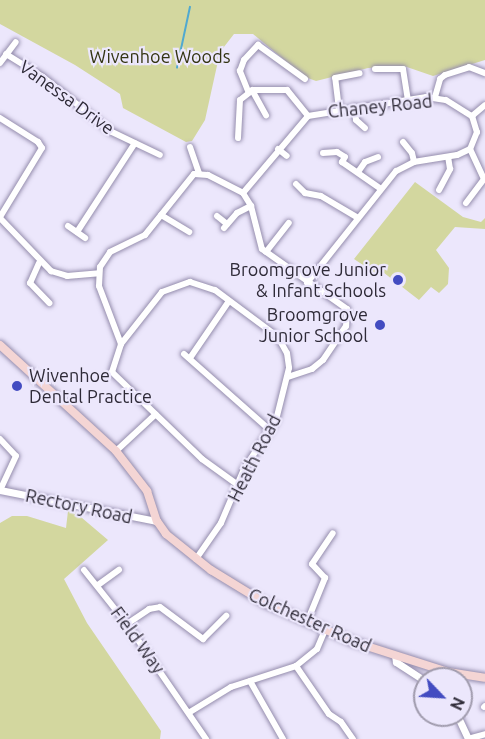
<!DOCTYPE html>
<style>
body{margin:0}
#map{position:relative;width:485px;height:739px;overflow:hidden;background:#ece7fc;font-family:Ubuntu,sans-serif}
div>[style]{position:absolute}
.green>*{inset:0;background:#d3d79f}
.stream>*{height:1.5px;margin:-0.75px;padding:0 0.75px;transform-origin:0.75px;border-radius:0.75px;background:#50a9d0}
.roads{filter:drop-shadow(0 0 2px #958dad) drop-shadow(0 0 2px #958dad)}
.minor>*{height:6px;margin:-3px;padding:0 3px;transform-origin:3px;border-radius:3px;background:#fff}
.tertiary>*{height:7px;margin:-3.5px;padding:0 3.5px;transform-origin:3.5px;border-radius:3.5px;background:#fff}
.secondary>*{height:8px;margin:-4px;padding:0 4px;transform-origin:4px;border-radius:4px;background:#f4d5d4}
.dots>*{width:16px;height:16px;translate:-50% -50%;box-sizing:border-box;border:3px solid #ece7fc;border-radius:50%}
span{translate:-50% -50%;white-space:nowrap;text-align:center;line-height:1.15;-webkit-text-stroke:4.5px #ece7fc;paint-order:stroke}
.park-label{font-size:18px;color:#343513}
.street-label{font-size:18px;color:#2e2a37}
.poi-label{font-size:18px;color:#2e2a37}
.right{translate:-100% -50%;text-align:right}
.left{translate:0 -50%;text-align:left}
.north{position:absolute;left:413px;top:667px;width:60px;height:60px;box-sizing:border-box;background:#ece7fc;border:2px solid #a09bad;border-radius:50%;rotate:115deg;font-size:16px;font-weight:700;line-height:24px;text-align:center;color:#2e2a37}
.north::after{content:'';display:block;margin:auto;width:21px;height:27px;background:#434cc1;clip-path:polygon(50% 0,100% 100%,50% 72%,0 100%)}
</style>
<div id="map">
<div class="green">
<div style="clip-path:polygon(0 0,485px 0,485px 60px,433px 76px,404px 66px,368px 68px,316px 81px,305px 77px,253px 34px,234px 34px,220px 52px,205px 120px,192px 141px,186px 142px,123px 108px,120px 94px,75px 65px,0 24px)"></div>
<div style="clip-path:polygon(415px 182px,463px 217px,481px 222px,485px 218px,485px 229px,455px 227px,436px 250px,449px 268px,448px 284px,439px 293px,431px 287px,419px 300px,379px 269px,375px 273px,354px 259px)"></div>
<div style="clip-path:polygon(68px 511px,75px 512px,108px 540px,64px 579px,87px 623px,161px 731px,160px 739px,0 739px,0 523px,12px 516px,27px 516px,66px 528px)"></div>
</div>
<div class="stream">
<div style="left:177px;top:68px;width:62px;rotate:-78deg"></div>
</div>
<div class="roads">
<div class="minor">
<div style="left:6px;top:54px;width:44px;rotate:31.9deg"></div>
<div style="left:43px;top:77px;width:88px;rotate:38.6deg"></div>
<div style="left:112px;top:132px;width:53px;rotate:25.6deg"></div>
<div style="left:0;top:63px;width:26px;rotate:-53deg"></div>
<div style="left:375px;top:69px;width:28px"></div>
<div style="left:403px;top:69px;width:30px;rotate:81deg"></div>
<div style="left:252px;top:90px;width:29px;rotate:61deg"></div>
<div style="left:248px;top:91px;width:22px;rotate:-112deg"></div>
<div style="left:240px;top:71px;width:12px;rotate:-70deg"></div>
<div style="left:244px;top:60px;width:21px;rotate:-47deg"></div>
<div style="left:258px;top:45px;width:58px;rotate:35.9deg"></div>
<div style="left:435px;top:97px;width:19px;rotate:-74deg"></div>
<div style="left:440px;top:79px;width:6px;rotate:-39deg"></div>
<div style="left:445px;top:75px;width:25px;rotate:-18deg"></div>
<div style="left:469px;top:67px;width:17px;rotate:21deg"></div>
<div style="left:354px;top:107px;width:13px;rotate:81deg"></div>
<div style="left:356px;top:120px;width:12px;rotate:42deg"></div>
<div style="left:339px;top:109px;width:31px;rotate:-97deg"></div>
<div style="left:335px;top:78px;width:25px;rotate:-11deg"></div>
<div style="left:472px;top:116px;width:17px;rotate:-40deg"></div>
<div style="left:0;top:118px;width:45px;rotate:32.3deg"></div>
<div style="left:38px;top:142px;width:7px;rotate:56deg"></div>
<div style="left:42px;top:148px;width:81px;rotate:121.3deg"></div>
<div style="left:238px;top:138px;width:38px;rotate:-87deg"></div>
<div style="left:240px;top:100px;width:16px;rotate:-38deg"></div>
<div style="left:253px;top:90px;width:34px"></div>
<div style="left:287px;top:90px;width:33px;rotate:51deg"></div>
<div style="left:403px;top:142px;width:14px;rotate:51deg"></div>
<div style="left:412px;top:153px;width:9px;rotate:77deg"></div>
<div style="left:190px;top:147px;width:28px;rotate:71deg"></div>
<div style="left:278px;top:149px;width:11px;rotate:38deg"></div>
<div style="left:323px;top:153px;width:14px;rotate:-4deg"></div>
<div style="left:337px;top:152px;width:9px;rotate:32deg"></div>
<div style="left:345px;top:157px;width:6px;rotate:121deg"></div>
<div style="left:342px;top:162px;width:47px;rotate:34.7deg"></div>
<div style="left:358px;top:172px;width:12px;rotate:-55deg"></div>
<div style="left:365px;top:162px;width:14px;rotate:-21deg"></div>
<div style="left:296px;top:184px;width:13px;rotate:45deg"></div>
<div style="left:305px;top:193px;width:16px;rotate:11deg"></div>
<div style="left:321px;top:196px;width:43px;rotate:30.7deg"></div>
<div style="left:439px;top:190px;width:24px;rotate:-62deg"></div>
<div style="left:450px;top:169px;width:12px;rotate:-99deg"></div>
<div style="left:243px;top:193px;width:101px;rotate:-49.8deg"></div>
<div style="left:308px;top:116px;width:120px;rotate:-9.1deg"></div>
<div style="left:426px;top:97px;width:20px;rotate:9deg"></div>
<div style="left:446px;top:100px;width:31px;rotate:32deg"></div>
<div style="left:472px;top:116px;width:17px;rotate:73deg"></div>
<div style="left:477px;top:132px;width:18px;rotate:112deg"></div>
<div style="left:470px;top:149px;width:14px;rotate:155deg"></div>
<div style="left:457px;top:155px;width:44px;rotate:170.8deg"></div>
<div style="left:414px;top:162px;width:20px;rotate:153deg"></div>
<div style="left:396px;top:171px;width:143px;rotate:128.5deg"></div>
<div style="left:466px;top:203px;width:30px;rotate:-53deg"></div>
<div style="left:484px;top:179px;width:33px;rotate:-115deg"></div>
<div style="left:161px;top:215px;width:33px;rotate:31deg"></div>
<div style="left:217px;top:216px;width:13px;rotate:39deg"></div>
<div style="left:0;top:218px;width:74px;rotate:46.1deg"></div>
<div style="left:51px;top:271px;width:17px;rotate:17deg"></div>
<div style="left:67px;top:276px;width:32px;rotate:-5deg"></div>
<div style="left:68px;top:226px;width:21px;rotate:35deg"></div>
<div style="left:224px;top:228px;width:20px;rotate:-49deg"></div>
<div style="left:237px;top:213px;width:16px;rotate:-27deg"></div>
<div style="left:77px;top:232px;width:106px;rotate:-56.9deg"></div>
<div style="left:266px;top:252px;width:37px;rotate:-52deg"></div>
<div style="left:39px;top:263px;width:22px;rotate:114deg"></div>
<div style="left:30px;top:283px;width:28px;rotate:46deg"></div>
<div style="left:121px;top:344px;width:66px;rotate:-51.7deg"></div>
<div style="left:162px;top:292px;width:30px;rotate:-20deg"></div>
<div style="left:190px;top:282px;width:26px;rotate:18deg"></div>
<div style="left:215px;top:290px;width:79px;rotate:36.7deg"></div>
<div style="left:278px;top:337px;width:18px;rotate:61deg"></div>
<div style="left:287px;top:353px;width:15px;rotate:82deg"></div>
<div style="left:289px;top:368px;width:54px;rotate:104deg"></div>
<div style="left:276px;top:420px;width:59px;rotate:123.1deg"></div>
<div style="left:244px;top:469px;width:59px;rotate:113.1deg"></div>
<div style="left:221px;top:523px;width:44px;rotate:124.8deg"></div>
<div style="left:184px;top:354px;width:115px;rotate:41.5deg"></div>
<div style="left:190px;top:358px;width:69px;rotate:-55.6deg"></div>
<div style="left:0;top:439px;width:23px;rotate:47deg"></div>
<div style="left:16px;top:456px;width:38px;rotate:115deg"></div>
<div style="left:116px;top:451px;width:54px;rotate:-42.8deg"></div>
<div style="left:238px;top:485px;width:44px;rotate:-144.2deg"></div>
<div style="left:202px;top:459px;width:125px;rotate:-136deg"></div>
<div style="left:112px;top:372px;width:29px;rotate:-72deg"></div>
<div style="left:121px;top:344px;width:62px;rotate:-110.8deg"></div>
<div style="left:99px;top:286px;width:19px;rotate:-87deg"></div>
<div style="left:100px;top:267px;width:18px;rotate:-56deg"></div>
<div style="left:110px;top:252px;width:39px;rotate:-26deg"></div>
<div style="left:145px;top:235px;width:78px;rotate:-51.2deg"></div>
<div style="left:194px;top:174px;width:14px;rotate:4deg"></div>
<div style="left:208px;top:175px;width:39px;rotate:27deg"></div>
<div style="left:243px;top:193px;width:15px;rotate:58deg"></div>
<div style="left:251px;top:206px;width:44px;rotate:75.7deg"></div>
<div style="left:262px;top:249px;width:104px;rotate:35.2deg"></div>
<div style="left:347px;top:309px;width:17px;rotate:93deg"></div>
<div style="left:346px;top:326px;width:41px;rotate:124.1deg"></div>
<div style="left:323px;top:360px;width:14px;rotate:141deg"></div>
<div style="left:312px;top:369px;width:26px;rotate:162deg"></div>
<div style="left:84px;top:570px;width:69px;rotate:51.5deg"></div>
<div style="left:127px;top:624px;width:140px;rotate:55.5deg"></div>
<div style="left:98px;top:585px;width:26px;rotate:-36deg"></div>
<div style="left:307px;top:622px;width:48px;rotate:-67.8deg"></div>
<div style="left:325px;top:578px;width:19px;rotate:-133deg"></div>
<div style="left:312px;top:564px;width:37px;rotate:-56deg"></div>
<div style="left:127px;top:624px;width:27px;rotate:-34deg"></div>
<div style="left:149px;top:609px;width:11px;rotate:-10deg"></div>
<div style="left:160px;top:607px;width:54px;rotate:36.7deg"></div>
<div style="left:203px;top:639px;width:33px;rotate:-45deg"></div>
<div style="left:296px;top:666px;width:58px;rotate:55.5deg"></div>
<div style="left:329px;top:714px;width:14px;rotate:34deg"></div>
<div style="left:341px;top:722px;width:21px;rotate:55deg"></div>
<div style="left:250px;top:681px;width:67px;rotate:60.4deg"></div>
<div style="left:484px;top:707px;width:1px;rotate:-45deg"></div>
<div style="left:190px;top:712px;width:48px;rotate:-31.4deg"></div>
<div style="left:231px;top:687px;width:68px;rotate:-17.9deg"></div>
<div style="left:296px;top:666px;width:27px;rotate:-39deg"></div>
<div style="left:317px;top:649px;width:21px;rotate:-67deg"></div>
<div style="left:468px;top:739px;width:18px;rotate:-16deg"></div>
</div>
<div class="tertiary">
<div style="left:0;top:490px;width:160px;rotate:11.2deg"></div>
<div style="left:395px;top:655px;width:7px;rotate:82deg"></div>
<div style="left:396px;top:662px;width:35px;rotate:33deg"></div>
<div style="left:457px;top:715px;width:26px;rotate:65deg"></div>
</div>
<div class="secondary">
<div style="left:0;top:345px;width:157px;rotate:42.4deg"></div>
<div style="left:116px;top:451px;width:51px;rotate:52.2deg"></div>
<div style="left:147px;top:491px;width:32px;rotate:72deg"></div>
<div style="left:157px;top:521px;width:16px;rotate:55deg"></div>
<div style="left:166px;top:534px;width:58px;rotate:38.7deg"></div>
<div style="left:211px;top:570px;width:63px;rotate:31.4deg"></div>
<div style="left:265px;top:603px;width:97px;rotate:23.7deg"></div>
<div style="left:354px;top:642px;width:99px;rotate:17.7deg"></div>
<div style="left:448px;top:672px;width:37px;rotate:9deg"></div>
</div>
</div>
<div class="dots">
<div style="left:398px;top:280px;background:#434cc1"></div>
<div style="left:380px;top:325px;background:#434cc1"></div>
<div style="left:17px;top:386px;background:#434cc1"></div>
</div>
<div class="park-label">
<span style="left:160px;top:56px">Wivenhoe Woods</span>
</div>
<div class="street-label">
<span style="left:67px;top:97px;rotate:36deg">Vanessa Drive</span>
<span style="left:380px;top:106px;rotate:-6deg">Chaney Road</span>
<span style="left:254px;top:458px;rotate:-63deg">Heath Road</span>
<span style="left:79px;top:506px;rotate:12deg">Rectory Road</span>
<span style="left:310px;top:620px;rotate:24deg">Colchester Road</span>
<span style="left:138px;top:640px;rotate:54deg">Field Way</span>
</div>
<div class="poi-label">
<span class="right" style="left:386px;top:280px">Broomgrove Junior<br>&amp; Infant Schools</span>
<span class="right" style="left:368px;top:325px">Broomgrove<br>Junior School</span>
<span class="left" style="left:29px;top:386px">Wivenhoe<br>Dental Practice</span>
</div>
<div class="north">N</div>
</div>
